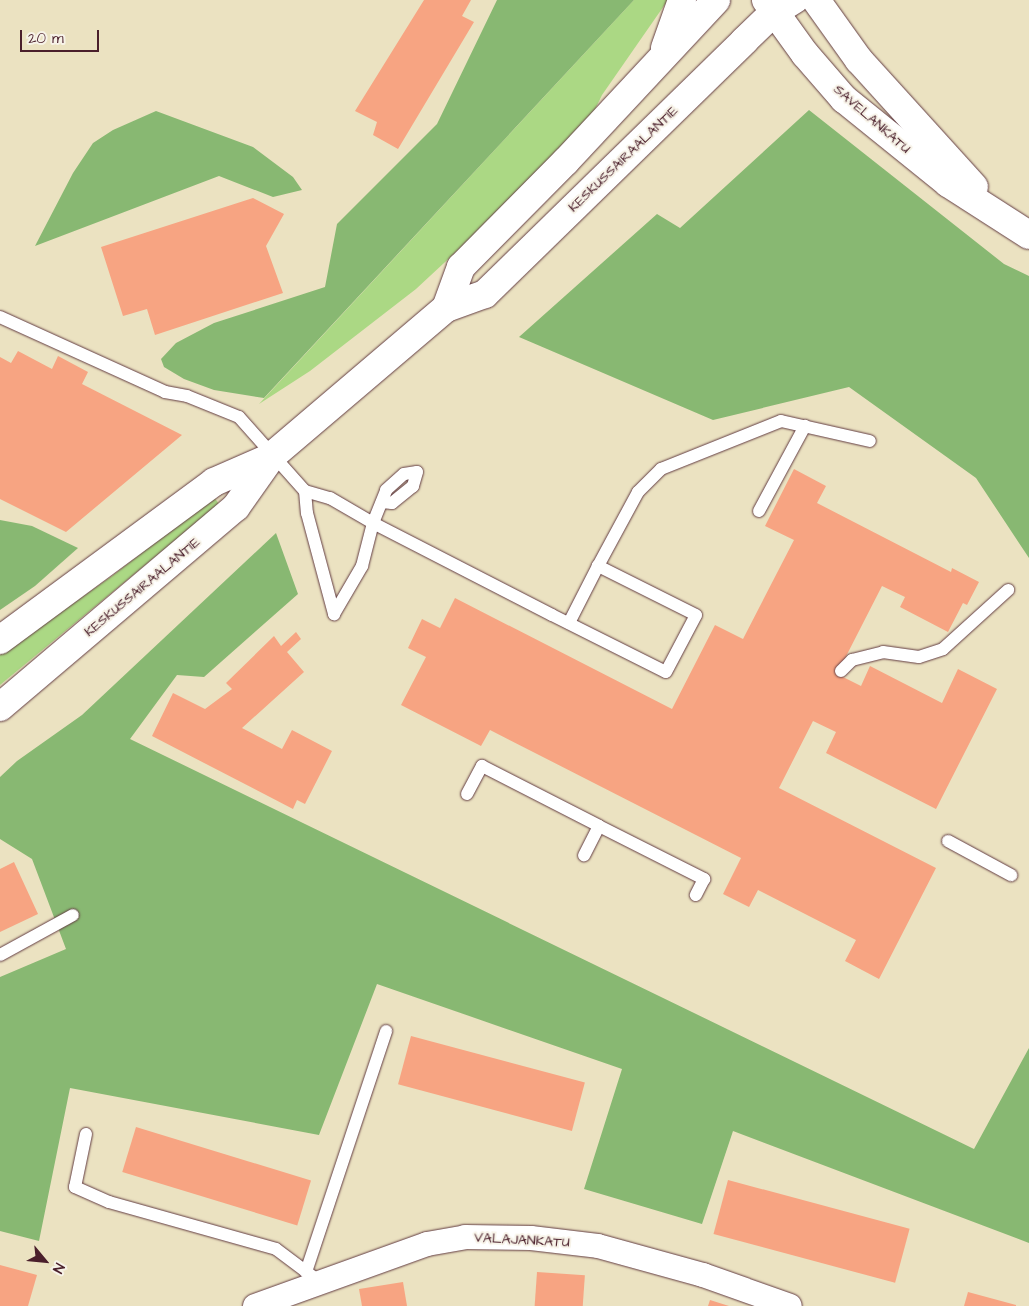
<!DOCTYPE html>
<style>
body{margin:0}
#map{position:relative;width:1029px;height:1306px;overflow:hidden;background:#ebe2c1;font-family:"Architects Daughter",sans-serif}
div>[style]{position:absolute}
.green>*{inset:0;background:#abd884}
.forest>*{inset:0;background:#88b872}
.building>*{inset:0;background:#f7a482;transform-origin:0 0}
.roads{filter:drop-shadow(0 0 1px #623c42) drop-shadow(0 0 1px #623c42)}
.service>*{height:12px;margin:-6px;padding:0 6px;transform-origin:6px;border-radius:6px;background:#fff}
.minor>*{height:24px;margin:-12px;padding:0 12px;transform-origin:12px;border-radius:12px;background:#fff}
.secondary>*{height:28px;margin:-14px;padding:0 14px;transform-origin:14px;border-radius:14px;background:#fff}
span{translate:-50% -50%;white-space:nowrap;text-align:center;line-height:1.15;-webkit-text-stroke:4px #f7f3e8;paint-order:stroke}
.street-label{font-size:14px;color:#4a1f2b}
.north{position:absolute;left:20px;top:1236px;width:50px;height:50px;-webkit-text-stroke:4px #f7f3e8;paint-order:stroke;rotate:118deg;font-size:14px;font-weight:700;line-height:20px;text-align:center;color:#4a1f2b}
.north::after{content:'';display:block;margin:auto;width:18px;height:22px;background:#4a1f2b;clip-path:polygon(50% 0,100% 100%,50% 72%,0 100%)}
.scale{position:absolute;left:20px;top:30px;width:79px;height:22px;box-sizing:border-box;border:2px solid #4a1f2b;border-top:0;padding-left:6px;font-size:15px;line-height:18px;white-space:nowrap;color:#4a1f2b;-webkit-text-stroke:4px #f7f3e8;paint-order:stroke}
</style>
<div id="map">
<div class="green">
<div style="clip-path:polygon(634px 0,668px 0,602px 95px,583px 134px,416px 289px,310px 371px,259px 404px)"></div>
<div style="clip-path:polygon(214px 497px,219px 504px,0 685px,0 655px,112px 576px)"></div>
</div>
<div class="forest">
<div style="clip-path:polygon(497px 0,634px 0,264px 398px,214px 390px,184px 379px,164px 367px,161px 359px,176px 343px,214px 323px,325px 287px,337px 224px,437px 124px)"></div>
<div style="clip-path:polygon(809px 110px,1004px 264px,1029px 276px,1029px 558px,976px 478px,849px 387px,713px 420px,519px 337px,657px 214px,680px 228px)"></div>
<div style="clip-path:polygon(156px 111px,253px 147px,293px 177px,302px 190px,273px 197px,219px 176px,35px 246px,73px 173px,93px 143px,113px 130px)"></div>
<div style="clip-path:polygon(0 520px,32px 526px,78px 548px,35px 586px,0 610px)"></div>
<div style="clip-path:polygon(276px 533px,298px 594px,204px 677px,177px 675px,130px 739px,974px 1149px,1029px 1048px,1029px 1243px,733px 1131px,702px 1224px,584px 1189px,622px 1069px,377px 984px,319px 1135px,70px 1088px,39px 1241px,0 1231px,0 977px,66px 949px,32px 859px,0 839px,0 777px,17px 761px,82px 715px)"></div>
</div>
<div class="building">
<div style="clip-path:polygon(424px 0,471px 0,462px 16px,474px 22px,398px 149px,373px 135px,377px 122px,355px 111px)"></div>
<div style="clip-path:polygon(253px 198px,284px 214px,266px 246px,283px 293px,155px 335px,147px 309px,123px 316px,101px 247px)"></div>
<div style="clip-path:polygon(18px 351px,52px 369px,58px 356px,88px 372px,82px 384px,182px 435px,66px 532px,0 499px,0 357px,11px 363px)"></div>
<div style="clip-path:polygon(794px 469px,826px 486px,817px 503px,951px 572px,952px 568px,979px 582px,967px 605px,963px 603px,948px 632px,900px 607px,905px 597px,882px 586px,837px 674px,861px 686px,870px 666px,942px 703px,958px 669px,997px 689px,936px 809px,826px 753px,836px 732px,813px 721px,779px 788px,936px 868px,879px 979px,845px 961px,856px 940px,758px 890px,749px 907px,723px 894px,741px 858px,490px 730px,481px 746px,401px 705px,426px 657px,408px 648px,422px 619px,440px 628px,455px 598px,672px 709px,715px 625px,743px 639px,794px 540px,765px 526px)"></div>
<div style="clip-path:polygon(296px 632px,301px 639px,287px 652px,304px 672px,242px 728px,282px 749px,292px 730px,332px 751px,305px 804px,297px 800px,293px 809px,152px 736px,173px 693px,205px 709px,232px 689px,226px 683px,274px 636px,281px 646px)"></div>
<div style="clip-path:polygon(14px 862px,38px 914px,0 932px,0 869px)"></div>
<div style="left:411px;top:1036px;width:180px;height:50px;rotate:15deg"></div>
<div style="left:136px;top:1127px;width:183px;height:47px;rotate:17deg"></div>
<div style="left:728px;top:1180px;width:188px;height:56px;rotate:15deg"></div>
<div style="clip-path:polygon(0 1265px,37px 1275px,28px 1306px,0 1306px)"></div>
<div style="left:537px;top:1272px;width:48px;height:34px;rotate:4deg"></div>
<div style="clip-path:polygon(403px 1282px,407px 1306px,362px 1306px,359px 1289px)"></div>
<div style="clip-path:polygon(968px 1292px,1016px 1305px,1016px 1306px,964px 1306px)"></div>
<div style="clip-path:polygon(710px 1300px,729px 1306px,708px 1306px)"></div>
</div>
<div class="roads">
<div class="service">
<div style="left:0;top:317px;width:181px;rotate:24.4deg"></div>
<div style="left:165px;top:392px;width:22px;rotate:10deg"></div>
<div style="left:187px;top:396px;width:56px;rotate:22deg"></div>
<div style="left:239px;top:417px;width:99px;rotate:48.3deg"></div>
<div style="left:305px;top:491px;width:26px;rotate:16deg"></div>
<div style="left:330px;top:498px;width:50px;rotate:30.2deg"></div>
<div style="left:373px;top:523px;width:201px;rotate:27.2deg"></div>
<div style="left:552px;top:615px;width:127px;rotate:26.6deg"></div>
<div style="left:666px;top:672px;width:64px;rotate:-62.2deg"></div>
<div style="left:696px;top:615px;width:110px;rotate:-153.4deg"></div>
<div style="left:598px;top:566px;width:64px;rotate:117deg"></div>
<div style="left:305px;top:491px;width:22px;rotate:85deg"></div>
<div style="left:307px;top:513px;width:105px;rotate:75deg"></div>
<div style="left:759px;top:511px;width:97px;rotate:-61.6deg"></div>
<div style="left:598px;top:566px;width:84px;rotate:-61.6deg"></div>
<div style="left:638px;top:492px;width:33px;rotate:-45deg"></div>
<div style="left:661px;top:469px;width:129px;rotate:-21.8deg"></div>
<div style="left:781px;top:421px;width:91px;rotate:12.7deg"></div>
<div style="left:334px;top:614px;width:56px;rotate:-59.7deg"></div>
<div style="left:362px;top:566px;width:44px;rotate:-75.7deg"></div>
<div style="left:373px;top:523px;width:35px;rotate:-68deg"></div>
<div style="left:386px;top:490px;width:24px;rotate:-42deg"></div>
<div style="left:404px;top:474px;width:13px;rotate:-9deg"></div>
<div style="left:417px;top:472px;width:15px;rotate:106deg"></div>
<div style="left:413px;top:486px;width:27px;rotate:141deg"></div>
<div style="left:392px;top:503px;width:10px;rotate:-174deg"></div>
<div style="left:841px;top:671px;width:16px;rotate:-45deg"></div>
<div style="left:852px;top:660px;width:32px;rotate:-14deg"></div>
<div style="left:883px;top:652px;width:36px;rotate:8deg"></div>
<div style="left:919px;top:657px;width:25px;rotate:-18deg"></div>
<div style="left:943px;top:649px;width:88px;rotate:-42.2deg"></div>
<div style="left:467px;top:794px;width:32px;rotate:-62deg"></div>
<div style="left:482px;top:766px;width:131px;rotate:27.1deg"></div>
<div style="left:599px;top:826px;width:33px;rotate:117deg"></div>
<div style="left:599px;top:826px;width:118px;rotate:26.8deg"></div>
<div style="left:704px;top:879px;width:18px;rotate:117deg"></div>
<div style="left:948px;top:841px;width:72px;rotate:28.4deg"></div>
<div style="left:0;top:955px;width:83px;rotate:-28.7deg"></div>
<div style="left:86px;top:1134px;width:54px;rotate:101.7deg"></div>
<div style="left:75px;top:1187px;width:37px;rotate:24deg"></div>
<div style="left:109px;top:1202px;width:173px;rotate:15.7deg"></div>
<div style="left:276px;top:1249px;width:55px;rotate:36.9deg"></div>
<div style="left:306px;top:1272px;width:254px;rotate:-71.6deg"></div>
</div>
<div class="minor">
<div style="left:255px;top:1306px;width:183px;rotate:-19.8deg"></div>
<div style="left:427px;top:1244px;width:39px;rotate:-10deg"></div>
<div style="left:465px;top:1237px;width:66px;rotate:0.9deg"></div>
<div style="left:531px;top:1238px;width:67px;rotate:6.8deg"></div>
<div style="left:598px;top:1246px;width:109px;rotate:15.4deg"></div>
<div style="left:703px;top:1275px;width:92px;rotate:19.6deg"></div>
</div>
<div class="secondary">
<div style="left:766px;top:0;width:67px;rotate:54.2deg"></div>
<div style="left:805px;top:54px;width:60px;rotate:49.1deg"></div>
<div style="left:844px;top:99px;width:134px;rotate:38.9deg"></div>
<div style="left:948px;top:183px;width:96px;rotate:32.7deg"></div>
<div style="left:816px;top:0;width:74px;rotate:54.4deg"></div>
<div style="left:859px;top:60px;width:171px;rotate:47.8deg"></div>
<div style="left:665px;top:48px;width:51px;rotate:-70.5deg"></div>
<div style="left:446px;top:308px;width:44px;rotate:-69.9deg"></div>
<div style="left:461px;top:267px;width:149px;rotate:-45.3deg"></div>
<div style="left:566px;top:161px;width:220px;rotate:-47deg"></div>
<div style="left:0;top:640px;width:266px;rotate:-36.4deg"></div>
<div style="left:214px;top:482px;width:62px;rotate:-23.7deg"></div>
<div style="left:0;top:707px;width:309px;rotate:-40.3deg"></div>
<div style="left:236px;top:507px;width:62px;rotate:-54.8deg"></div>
<div style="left:272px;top:456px;width:228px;rotate:-40.4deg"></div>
<div style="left:446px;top:308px;width:41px;rotate:-19.7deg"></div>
<div style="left:485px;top:294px;width:362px;rotate:-44.3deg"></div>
<div style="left:744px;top:41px;width:40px;rotate:-44deg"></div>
<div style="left:773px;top:13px;width:25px;rotate:-32deg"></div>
</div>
</div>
<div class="street-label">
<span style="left:872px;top:119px;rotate:41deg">SAVELANKATU</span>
<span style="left:623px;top:159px;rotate:-44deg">KESKUSSAIRAALANTIE</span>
<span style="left:142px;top:587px;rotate:-40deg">KESKUSSAIRAALANTIE</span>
<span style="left:522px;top:1240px;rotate:3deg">VALAJANKATU</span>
</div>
<div class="north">N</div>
<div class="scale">20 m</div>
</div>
